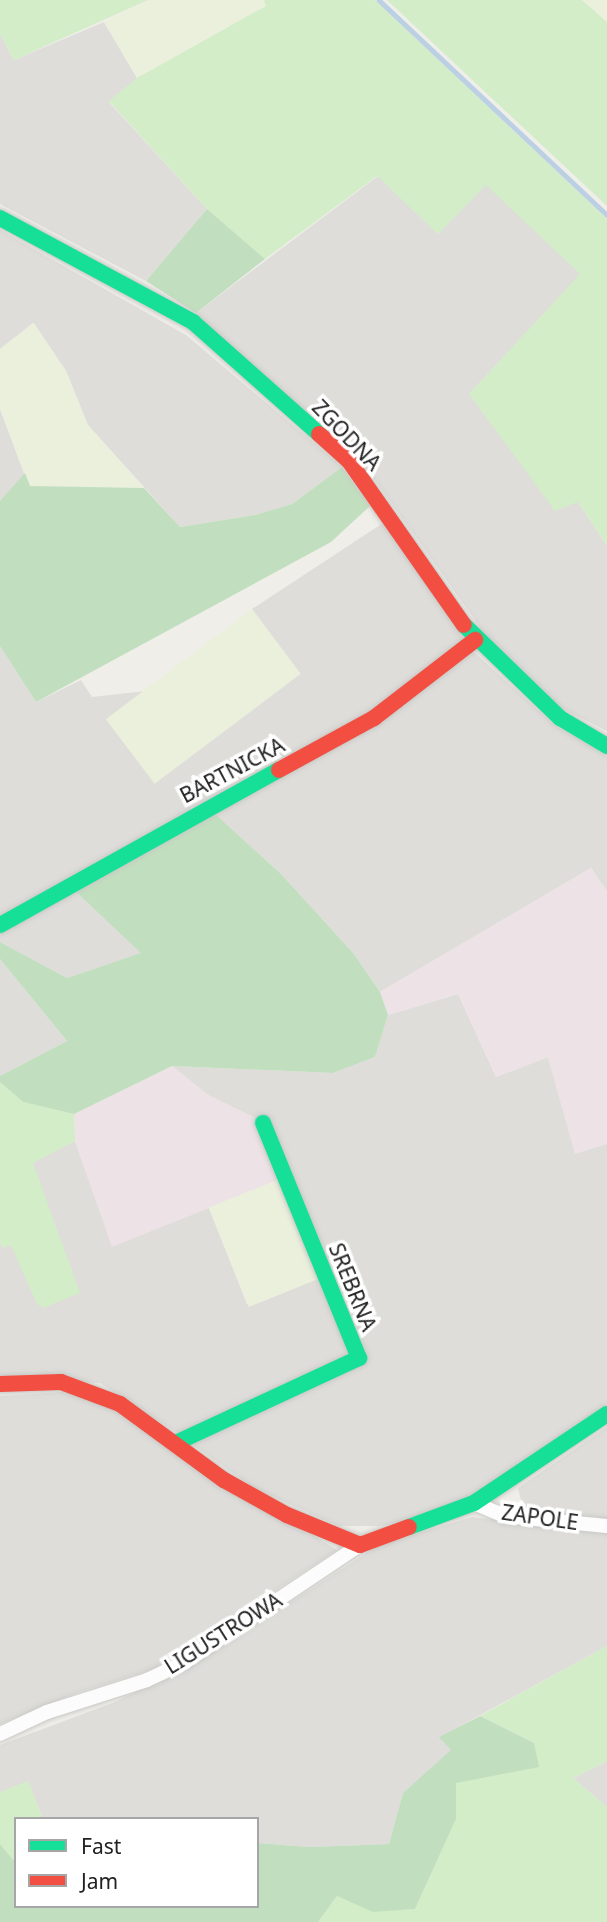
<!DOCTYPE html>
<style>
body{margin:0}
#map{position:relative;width:607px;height:1922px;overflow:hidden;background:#efeee9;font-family:"Noto Sans",sans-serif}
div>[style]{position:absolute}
.residential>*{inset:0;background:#deddda}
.industrial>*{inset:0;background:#ede2e6}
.farmland>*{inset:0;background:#eaf0dc;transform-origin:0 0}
.grass>*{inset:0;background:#d2edc7}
.forest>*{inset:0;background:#c1dfbe}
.stream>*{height:4.5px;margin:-2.25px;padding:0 2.25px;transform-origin:2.25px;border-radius:2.25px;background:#bbd1e3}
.roads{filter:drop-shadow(0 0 2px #c8c8c5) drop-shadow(0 0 2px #c8c8c5)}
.street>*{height:14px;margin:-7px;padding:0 7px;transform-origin:7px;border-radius:7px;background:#fdfcfc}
.fast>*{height:16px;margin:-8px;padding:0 8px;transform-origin:8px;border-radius:8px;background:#16e098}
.jam>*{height:16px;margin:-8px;padding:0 8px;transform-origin:8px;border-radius:8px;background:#f24e42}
span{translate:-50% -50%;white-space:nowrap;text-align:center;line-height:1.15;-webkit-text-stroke:7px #fff;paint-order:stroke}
.street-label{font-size:21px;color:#212121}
.legend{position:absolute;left:14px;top:1817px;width:245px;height:91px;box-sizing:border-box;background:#fff;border:2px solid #a6a6a6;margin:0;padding:9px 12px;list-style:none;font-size:21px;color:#212121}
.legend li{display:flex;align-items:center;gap:14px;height:35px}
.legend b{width:35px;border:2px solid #a6a6a6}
</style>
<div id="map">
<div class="residential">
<div style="clip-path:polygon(104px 22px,137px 78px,109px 102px,207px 209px,146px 281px,0 204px,0 34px,14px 60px)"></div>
<div style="clip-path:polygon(378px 176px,438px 234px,486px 184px,581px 274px,469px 394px,578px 502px,607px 546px,607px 731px,559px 707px,487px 637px,373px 477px,196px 313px)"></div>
<div style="clip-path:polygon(0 230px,186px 335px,342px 467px,292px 504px,255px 515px,180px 527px,88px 425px,66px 371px,33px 323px,0 349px)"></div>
<div style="clip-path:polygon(0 409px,25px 476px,0 501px)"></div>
<div style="clip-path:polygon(383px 523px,459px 627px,463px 642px,381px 707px,0 921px,0 646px,36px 702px,81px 680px,92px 697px,300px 674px,252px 609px)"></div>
<div style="clip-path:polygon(473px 651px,554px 725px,607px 756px,607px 891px,591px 868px,380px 992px,354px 954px,281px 874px,212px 811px)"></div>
<div style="clip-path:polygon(74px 890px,142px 953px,67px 978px,0 942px,0 932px)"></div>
<div style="clip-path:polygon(0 959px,67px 1041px,0 1076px)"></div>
<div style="clip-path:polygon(458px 994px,496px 1077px,548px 1057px,575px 1153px,607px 1144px,607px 1405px,466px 1500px,413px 1520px,380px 1526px,339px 1526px,256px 1489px,188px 1441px,369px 1358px,268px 1116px,257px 1119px,208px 1095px,172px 1066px,333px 1073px,375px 1057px,388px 1015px)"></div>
<div style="clip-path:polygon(75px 1141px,112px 1246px,209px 1208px,247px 1304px,320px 1278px,351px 1355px,178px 1433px,100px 1383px,0 1379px,0 1242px,3px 1248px,33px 1162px)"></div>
<div style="clip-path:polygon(62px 1392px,96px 1399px,337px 1550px,154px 1669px,76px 1693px,0 1724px,0 1396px)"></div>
<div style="clip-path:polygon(607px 1427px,607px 1521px,523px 1509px,518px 1488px)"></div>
<div style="clip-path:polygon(472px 1517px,607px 1533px,607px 1646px,440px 1737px,452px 1750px,403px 1793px,389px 1844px,309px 1847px,257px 1843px,257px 1819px,43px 1819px,28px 1782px,0 1792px,0 1745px,115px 1702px,201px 1660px,379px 1545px)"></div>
<div style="clip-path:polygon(607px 1761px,607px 1807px,573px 1778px)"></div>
</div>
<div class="industrial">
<div style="clip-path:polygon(591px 868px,607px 891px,607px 1144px,575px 1154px,548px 1057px,496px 1077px,458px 994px,388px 1015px,380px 992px)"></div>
<div style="clip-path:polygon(172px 1066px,208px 1095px,257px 1119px,280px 1179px,112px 1247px,75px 1141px,74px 1114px)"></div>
</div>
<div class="farmland">
<div style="clip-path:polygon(148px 0,264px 0,267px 6px,137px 78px,104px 22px)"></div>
<div style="clip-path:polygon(582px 0,607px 0,607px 22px)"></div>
<div style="clip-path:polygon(34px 323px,66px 371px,88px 425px,144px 488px,29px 486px,0 409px,0 349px)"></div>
<div style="left:252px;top:609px;width:81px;height:183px;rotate:53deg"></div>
<div style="left:280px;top:1179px;width:107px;height:77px;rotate:68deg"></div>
</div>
<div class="grass">
<div style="clip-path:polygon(0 0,148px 0,14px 60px,0 34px)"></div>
<div style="clip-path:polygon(264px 0,375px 0,607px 219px,607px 546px,578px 502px,555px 511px,469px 394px,580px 274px,486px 185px,438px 234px,377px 176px,265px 259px,207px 209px,109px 101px,137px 78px,266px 6px)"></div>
<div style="clip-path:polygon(387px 0,582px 0,607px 22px,607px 206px)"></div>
<div style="clip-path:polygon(0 1082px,23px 1102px,74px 1114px,75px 1141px,33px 1163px,80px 1293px,43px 1308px,37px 1304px,11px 1245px,3px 1248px,0 1242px)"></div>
<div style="clip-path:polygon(607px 1646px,607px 1761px,573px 1778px,607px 1807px,607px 1922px,318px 1922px,337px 1896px,373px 1911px,415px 1909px,456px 1819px,456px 1783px,534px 1743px,480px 1716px)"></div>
<div style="clip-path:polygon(28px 1781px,43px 1819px,16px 1819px,16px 1863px,0 1844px,0 1792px)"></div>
</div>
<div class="forest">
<div style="clip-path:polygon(207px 209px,265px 259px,196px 313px,146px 281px)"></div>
<div style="clip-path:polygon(342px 467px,370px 506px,331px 542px,36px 702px,0 646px,0 501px,25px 473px,30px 486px,144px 488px,180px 527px,255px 515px,292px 504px)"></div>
<div style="clip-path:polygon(212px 811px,281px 874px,354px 954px,380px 992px,388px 1015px,375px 1057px,333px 1073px,172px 1066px,74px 1114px,23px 1102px,0 1082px,0 1076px,67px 1041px,0 959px,0 942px,67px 978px,141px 953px,74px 890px)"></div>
<div style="clip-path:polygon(480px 1716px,534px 1743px,539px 1767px,456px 1783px,456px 1819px,415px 1909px,373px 1912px,337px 1896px,318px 1922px,0 1922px,0 1844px,16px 1863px,16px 1906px,257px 1906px,257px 1843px,309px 1847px,389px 1844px,403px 1793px,451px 1750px,439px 1737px)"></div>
</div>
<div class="stream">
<div style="left:379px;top:0;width:313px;rotate:43.3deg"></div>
</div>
<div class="roads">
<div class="street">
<div style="left:474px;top:1503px;width:34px;rotate:23deg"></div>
<div style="left:505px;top:1516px;width:102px;rotate:5.6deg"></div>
<div style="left:0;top:1734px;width:52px;rotate:-25.1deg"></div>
<div style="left:47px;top:1712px;width:105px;rotate:-17.7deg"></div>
<div style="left:147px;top:1680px;width:42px;rotate:-25.3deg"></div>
<div style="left:185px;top:1662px;width:211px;rotate:-33.8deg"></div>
</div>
<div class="fast">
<div style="left:0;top:218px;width:219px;rotate:28.3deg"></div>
<div style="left:193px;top:322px;width:169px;rotate:41.6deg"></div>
<div style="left:464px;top:625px;width:134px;rotate:44.1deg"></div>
<div style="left:560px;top:718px;width:55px;rotate:30.8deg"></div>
<div style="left:0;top:925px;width:319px;rotate:-29.1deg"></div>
<div style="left:176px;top:1443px;width:202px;rotate:-24.9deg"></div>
<div style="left:359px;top:1358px;width:254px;rotate:-112.2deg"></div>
<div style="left:409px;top:1527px;width:69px;rotate:-20.3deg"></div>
<div style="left:474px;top:1503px;width:160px;rotate:-33.8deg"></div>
</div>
<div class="jam">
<div style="left:319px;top:434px;width:40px;rotate:42deg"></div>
<div style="left:349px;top:461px;width:200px;rotate:55deg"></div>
<div style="left:279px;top:770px;width:108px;rotate:-28.7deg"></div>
<div style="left:374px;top:718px;width:128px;rotate:-37.7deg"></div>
<div style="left:0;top:1384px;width:61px;rotate:-1.9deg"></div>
<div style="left:61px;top:1382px;width:63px;rotate:20.4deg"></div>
<div style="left:120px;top:1404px;width:129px;rotate:36.2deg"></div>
<div style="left:224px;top:1480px;width:72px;rotate:29.1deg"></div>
<div style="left:287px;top:1515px;width:79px;rotate:22.3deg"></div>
<div style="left:360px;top:1545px;width:52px;rotate:-20.2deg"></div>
</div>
</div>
<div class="street-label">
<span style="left:347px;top:435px;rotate:46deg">ZGODNA</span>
<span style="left:232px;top:770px;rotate:-28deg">BARTNICKA</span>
<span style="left:353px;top:1287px;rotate:68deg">SREBRNA</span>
<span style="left:540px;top:1517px;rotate:8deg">ZAPOLE</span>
<span style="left:223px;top:1633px;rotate:-32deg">LIGUSTROWA</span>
</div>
<ul class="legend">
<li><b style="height:9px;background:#16e098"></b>Fast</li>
<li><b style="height:9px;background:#f24e42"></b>Jam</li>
</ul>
</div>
